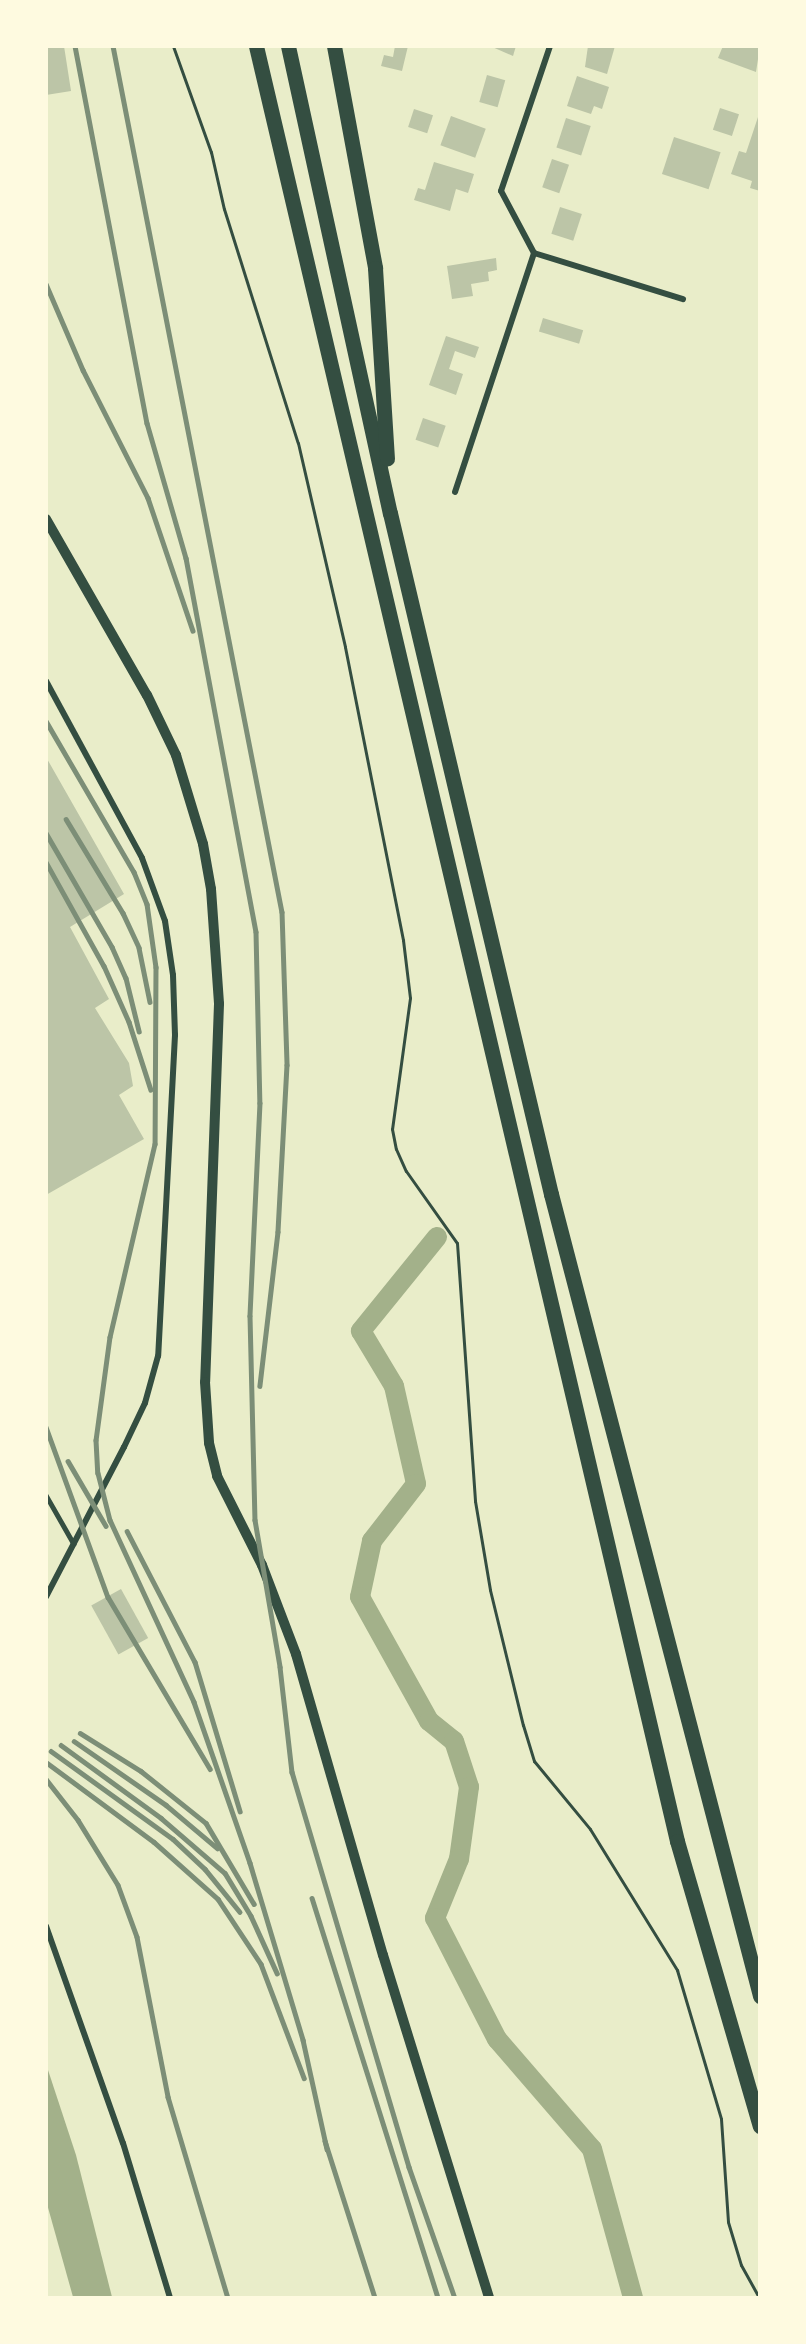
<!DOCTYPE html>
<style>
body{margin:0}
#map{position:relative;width:806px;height:2344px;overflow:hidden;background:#e9edc9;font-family:Rubik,sans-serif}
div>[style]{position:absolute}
.water>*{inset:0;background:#a3b18a}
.canal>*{height:20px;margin:-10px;padding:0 10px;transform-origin:10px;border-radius:10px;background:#a3b18a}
.building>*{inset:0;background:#bcc5a7;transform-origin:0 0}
.path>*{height:3px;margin:-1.5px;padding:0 1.5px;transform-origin:1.5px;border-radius:1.5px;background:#344e41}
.service>*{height:4.5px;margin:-2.25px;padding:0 2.25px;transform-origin:2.25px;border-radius:2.25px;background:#344e41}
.minor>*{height:6px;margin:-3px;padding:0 3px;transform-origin:3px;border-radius:3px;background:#344e41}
.tertiary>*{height:10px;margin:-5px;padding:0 5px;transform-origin:5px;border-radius:5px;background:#344e41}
.motorway>*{height:15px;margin:-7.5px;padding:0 7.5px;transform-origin:7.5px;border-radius:7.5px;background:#344e41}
.rail>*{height:4.5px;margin:-2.25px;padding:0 2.25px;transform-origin:2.25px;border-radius:2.25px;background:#7c8e77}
span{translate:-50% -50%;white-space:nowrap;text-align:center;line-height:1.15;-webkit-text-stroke:5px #fefae0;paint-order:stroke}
.frame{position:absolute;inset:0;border:48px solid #fefae0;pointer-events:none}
</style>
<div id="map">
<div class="water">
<div style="clip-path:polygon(47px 2067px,76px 2155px,112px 2297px,73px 2297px,47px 2204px)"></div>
</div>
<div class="canal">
<div style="left:437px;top:1237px;width:121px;rotate:129deg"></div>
<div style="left:361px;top:1331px;width:64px;rotate:59deg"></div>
<div style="left:394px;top:1386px;width:100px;rotate:77.3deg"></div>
<div style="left:416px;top:1484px;width:72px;rotate:127.7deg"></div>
<div style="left:372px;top:1541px;width:57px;rotate:102.1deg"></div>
<div style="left:360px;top:1597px;width:142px;rotate:60.9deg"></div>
<div style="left:429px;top:1721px;width:32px;rotate:39deg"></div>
<div style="left:454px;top:1741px;width:48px;rotate:71.9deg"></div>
<div style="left:469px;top:1787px;width:73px;rotate:97.9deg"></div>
<div style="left:459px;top:1859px;width:64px;rotate:112.1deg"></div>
<div style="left:435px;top:1918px;width:136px;rotate:62.9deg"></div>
<div style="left:497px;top:2039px;width:145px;rotate:49.2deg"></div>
<div style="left:592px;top:2149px;width:155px;rotate:74.6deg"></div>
</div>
<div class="building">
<div style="clip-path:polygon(46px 46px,64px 46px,71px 91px,46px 95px)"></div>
<div style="clip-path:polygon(395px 46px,408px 46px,402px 71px,381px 66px,384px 55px,393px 57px)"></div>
<div style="clip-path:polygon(490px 46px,516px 46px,513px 56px)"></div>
<div style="clip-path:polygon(588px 46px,615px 46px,607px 74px,585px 67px)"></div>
<div style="clip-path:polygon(723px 46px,760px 46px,756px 72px,718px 58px)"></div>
<div style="left:487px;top:75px;width:19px;height:28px;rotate:16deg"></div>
<div style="clip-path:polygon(577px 76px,609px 87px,602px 109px,594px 106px,591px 114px,567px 106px)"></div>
<div style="left:720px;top:108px;width:20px;height:23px;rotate:18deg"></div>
<div style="left:414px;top:109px;width:20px;height:19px;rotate:18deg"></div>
<div style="clip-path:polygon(759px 114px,760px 114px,760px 191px,750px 188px,752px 181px,731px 174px,739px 151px,746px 153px)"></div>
<div style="left:451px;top:116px;width:37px;height:31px;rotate:20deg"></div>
<div style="left:566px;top:118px;width:26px;height:31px;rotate:18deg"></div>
<div style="left:674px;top:137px;width:49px;height:39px;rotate:18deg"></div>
<div style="left:552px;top:159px;width:18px;height:30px;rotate:19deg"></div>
<div style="clip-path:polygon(434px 162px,474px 174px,468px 193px,456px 189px,450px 211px,414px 200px,418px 188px,425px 190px)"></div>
<div style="left:560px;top:207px;width:23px;height:28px;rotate:18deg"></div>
<div style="clip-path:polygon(496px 258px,497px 270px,488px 272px,489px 281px,471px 284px,473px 296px,452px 299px,447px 266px)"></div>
<div style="left:543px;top:318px;width:42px;height:14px;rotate:17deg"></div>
<div style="clip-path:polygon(446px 336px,479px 347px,475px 358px,455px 351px,449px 369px,463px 374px,456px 395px,429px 385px)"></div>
<div style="left:423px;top:418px;width:24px;height:23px;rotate:19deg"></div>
<div style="clip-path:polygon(46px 757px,124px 894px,70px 927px,109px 999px,95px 1008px,129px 1063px,133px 1086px,119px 1095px,144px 1139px,46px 1195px)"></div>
<div style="left:121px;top:1589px;width:56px;height:34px;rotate:61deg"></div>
</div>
<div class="path">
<div style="left:173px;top:46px;width:113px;rotate:70.3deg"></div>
<div style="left:211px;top:152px;width:58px;rotate:77.2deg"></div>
<div style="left:224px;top:209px;width:245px;rotate:72.5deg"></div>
<div style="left:298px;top:443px;width:209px;rotate:77deg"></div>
<div style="left:345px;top:647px;width:299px;rotate:78.8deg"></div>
<div style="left:403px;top:940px;width:58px;rotate:83.1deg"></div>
<div style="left:410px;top:998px;width:132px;rotate:97.8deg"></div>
<div style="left:392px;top:1129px;width:20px;rotate:79deg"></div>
<div style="left:396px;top:1149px;width:24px;rotate:66deg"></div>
<div style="left:406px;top:1171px;width:88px;rotate:54.7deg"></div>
<div style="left:457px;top:1243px;width:259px;rotate:86deg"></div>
<div style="left:475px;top:1501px;width:90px;rotate:80.4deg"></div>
<div style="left:490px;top:1590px;width:139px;rotate:76.3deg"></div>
<div style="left:523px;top:1725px;width:38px;rotate:73deg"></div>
<div style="left:534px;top:1761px;width:88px;rotate:50.5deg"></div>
<div style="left:590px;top:1829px;width:166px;rotate:58.3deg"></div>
<div style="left:677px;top:1970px;width:155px;rotate:73.5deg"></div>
<div style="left:721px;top:2119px;width:103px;rotate:86.1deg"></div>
<div style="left:728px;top:2222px;width:45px;rotate:73.2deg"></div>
<div style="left:741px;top:2265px;width:38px;rotate:61deg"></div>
</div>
<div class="service">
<div style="left:46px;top:1495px;width:56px;rotate:60.3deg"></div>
</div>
<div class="minor">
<div style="left:534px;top:253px;width:156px;rotate:17.2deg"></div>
<div style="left:455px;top:492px;width:252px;rotate:-71.7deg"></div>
<div style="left:534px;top:253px;width:70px;rotate:-118deg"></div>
<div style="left:501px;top:191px;width:153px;rotate:-71.3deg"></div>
<div style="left:46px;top:681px;width:201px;rotate:61.5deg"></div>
<div style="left:142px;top:858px;width:67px;rotate:69.9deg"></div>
<div style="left:165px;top:921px;width:55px;rotate:81.6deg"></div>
<div style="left:173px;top:975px;width:60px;rotate:88.1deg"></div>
<div style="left:175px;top:1035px;width:321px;rotate:93deg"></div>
<div style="left:158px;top:1356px;width:49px;rotate:105.5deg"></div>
<div style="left:145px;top:1403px;width:49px;rotate:115.5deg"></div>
<div style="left:124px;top:1447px;width:169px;rotate:117.5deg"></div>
<div style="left:46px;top:1926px;width:230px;rotate:70.5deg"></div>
<div style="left:123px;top:2143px;width:162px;rotate:73.1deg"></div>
</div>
<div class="tertiary">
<div style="left:46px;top:519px;width:203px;rotate:60.2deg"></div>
<div style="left:147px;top:695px;width:67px;rotate:64.2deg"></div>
<div style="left:176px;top:755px;width:93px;rotate:73.1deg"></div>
<div style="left:203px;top:844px;width:46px;rotate:79.9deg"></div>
<div style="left:211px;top:889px;width:115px;rotate:86deg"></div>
<div style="left:219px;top:1004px;width:378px;rotate:92.1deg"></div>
<div style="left:205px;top:1382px;width:61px;rotate:86.2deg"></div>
<div style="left:209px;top:1443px;width:34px;rotate:76deg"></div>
<div style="left:217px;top:1476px;width:100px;rotate:63.2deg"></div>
<div style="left:262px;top:1565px;width:95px;rotate:69.1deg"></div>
<div style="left:296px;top:1654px;width:313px;rotate:73.9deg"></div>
<div style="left:383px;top:1955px;width:359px;rotate:72.8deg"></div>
</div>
<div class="motorway">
<div style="left:256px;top:46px;width:1844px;rotate:76.8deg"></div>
<div style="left:677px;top:1841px;width:297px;rotate:73.8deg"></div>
<div style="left:288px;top:46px;width:478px;rotate:77.7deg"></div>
<div style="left:390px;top:513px;width:700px;rotate:76.7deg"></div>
<div style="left:551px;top:1194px;width:829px;rotate:75.39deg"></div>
<div style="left:334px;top:46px;width:226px;rotate:79.5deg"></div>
<div style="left:375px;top:268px;width:191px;rotate:86.4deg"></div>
</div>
<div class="rail">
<div style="left:75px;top:46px;width:384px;rotate:79.2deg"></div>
<div style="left:147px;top:423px;width:141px;rotate:73.9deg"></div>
<div style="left:186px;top:558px;width:380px;rotate:79.4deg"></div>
<div style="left:256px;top:932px;width:171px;rotate:88.7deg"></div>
<div style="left:260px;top:1103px;width:213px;rotate:92.7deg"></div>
<div style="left:250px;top:1316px;width:204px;rotate:88.6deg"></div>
<div style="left:255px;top:1520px;width:149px;rotate:80.3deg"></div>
<div style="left:280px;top:1667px;width:106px;rotate:83.5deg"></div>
<div style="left:292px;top:1772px;width:412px;rotate:73.5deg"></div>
<div style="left:409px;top:2167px;width:139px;rotate:70.7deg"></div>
<div style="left:113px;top:46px;width:882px;rotate:78.96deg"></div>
<div style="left:282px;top:912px;width:153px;rotate:88.1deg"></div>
<div style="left:287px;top:1065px;width:167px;rotate:93.1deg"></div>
<div style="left:278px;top:1232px;width:155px;rotate:96.7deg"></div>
<div style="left:46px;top:284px;width:94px;rotate:66.7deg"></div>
<div style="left:83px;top:370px;width:144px;rotate:63.1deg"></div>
<div style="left:148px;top:498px;width:140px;rotate:71.3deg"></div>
<div style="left:46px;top:721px;width:175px;rotate:59.8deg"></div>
<div style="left:134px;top:872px;width:35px;rotate:68deg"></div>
<div style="left:147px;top:904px;width:64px;rotate:81.9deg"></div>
<div style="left:156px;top:967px;width:177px;rotate:90.3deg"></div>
<div style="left:155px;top:1144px;width:198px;rotate:103.1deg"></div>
<div style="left:110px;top:1337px;width:104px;rotate:97.7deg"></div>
<div style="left:96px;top:1440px;width:33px;rotate:87deg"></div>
<div style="left:98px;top:1473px;width:49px;rotate:75.7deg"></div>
<div style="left:110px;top:1520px;width:200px;rotate:65.2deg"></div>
<div style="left:194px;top:1702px;width:170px;rotate:70.8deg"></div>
<div style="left:250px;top:1863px;width:185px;rotate:73.3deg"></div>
<div style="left:303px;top:2040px;width:112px;rotate:77.6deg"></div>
<div style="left:66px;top:819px;width:110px;rotate:58.8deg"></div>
<div style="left:123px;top:913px;width:38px;rotate:65deg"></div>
<div style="left:139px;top:948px;width:55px;rotate:78.5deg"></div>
<div style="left:46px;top:833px;width:132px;rotate:59.9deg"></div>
<div style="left:112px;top:947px;width:34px;rotate:66deg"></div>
<div style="left:126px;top:978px;width:55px;rotate:76.2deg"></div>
<div style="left:46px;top:862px;width:119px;rotate:60.9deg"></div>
<div style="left:104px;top:966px;width:61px;rotate:65.9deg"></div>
<div style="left:129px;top:1022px;width:71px;rotate:72.1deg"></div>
<div style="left:46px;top:1427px;width:181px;rotate:70deg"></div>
<div style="left:108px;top:1597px;width:200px;rotate:59.3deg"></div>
<div style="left:68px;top:1461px;width:75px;rotate:59.7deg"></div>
<div style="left:127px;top:1531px;width:148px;rotate:62.6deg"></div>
<div style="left:195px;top:1662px;width:156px;rotate:73.2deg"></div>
<div style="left:80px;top:1733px;width:72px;rotate:31.9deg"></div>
<div style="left:141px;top:1771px;width:83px;rotate:38.7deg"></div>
<div style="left:206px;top:1823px;width:94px;rotate:59.3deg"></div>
<div style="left:74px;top:1741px;width:112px;rotate:34.8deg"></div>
<div style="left:166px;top:1805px;width:67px;rotate:40.1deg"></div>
<div style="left:61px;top:1745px;width:124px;rotate:36.1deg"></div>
<div style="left:161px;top:1818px;width:84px;rotate:40.7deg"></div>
<div style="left:225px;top:1873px;width:50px;rotate:58.8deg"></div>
<div style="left:251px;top:1916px;width:63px;rotate:65.5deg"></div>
<div style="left:51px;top:1751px;width:150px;rotate:35.8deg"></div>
<div style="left:173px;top:1839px;width:44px;rotate:43.2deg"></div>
<div style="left:205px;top:1869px;width:55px;rotate:50.9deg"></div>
<div style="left:46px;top:1762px;width:134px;rotate:36.5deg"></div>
<div style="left:154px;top:1842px;width:86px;rotate:41.7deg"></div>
<div style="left:218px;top:1899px;width:78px;rotate:56.5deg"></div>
<div style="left:261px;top:1964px;width:122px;rotate:69.3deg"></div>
<div style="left:46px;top:1779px;width:52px;rotate:52deg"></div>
<div style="left:78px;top:1820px;width:76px;rotate:58.4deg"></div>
<div style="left:118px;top:1885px;width:55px;rotate:69.9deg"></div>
<div style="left:137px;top:1937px;width:163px;rotate:79deg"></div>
<div style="left:168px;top:2097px;width:210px;rotate:73.4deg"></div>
<div style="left:312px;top:1898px;width:419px;rotate:72.5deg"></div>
<div style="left:325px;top:2141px;width:165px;rotate:72.3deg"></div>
</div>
<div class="frame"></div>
</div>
